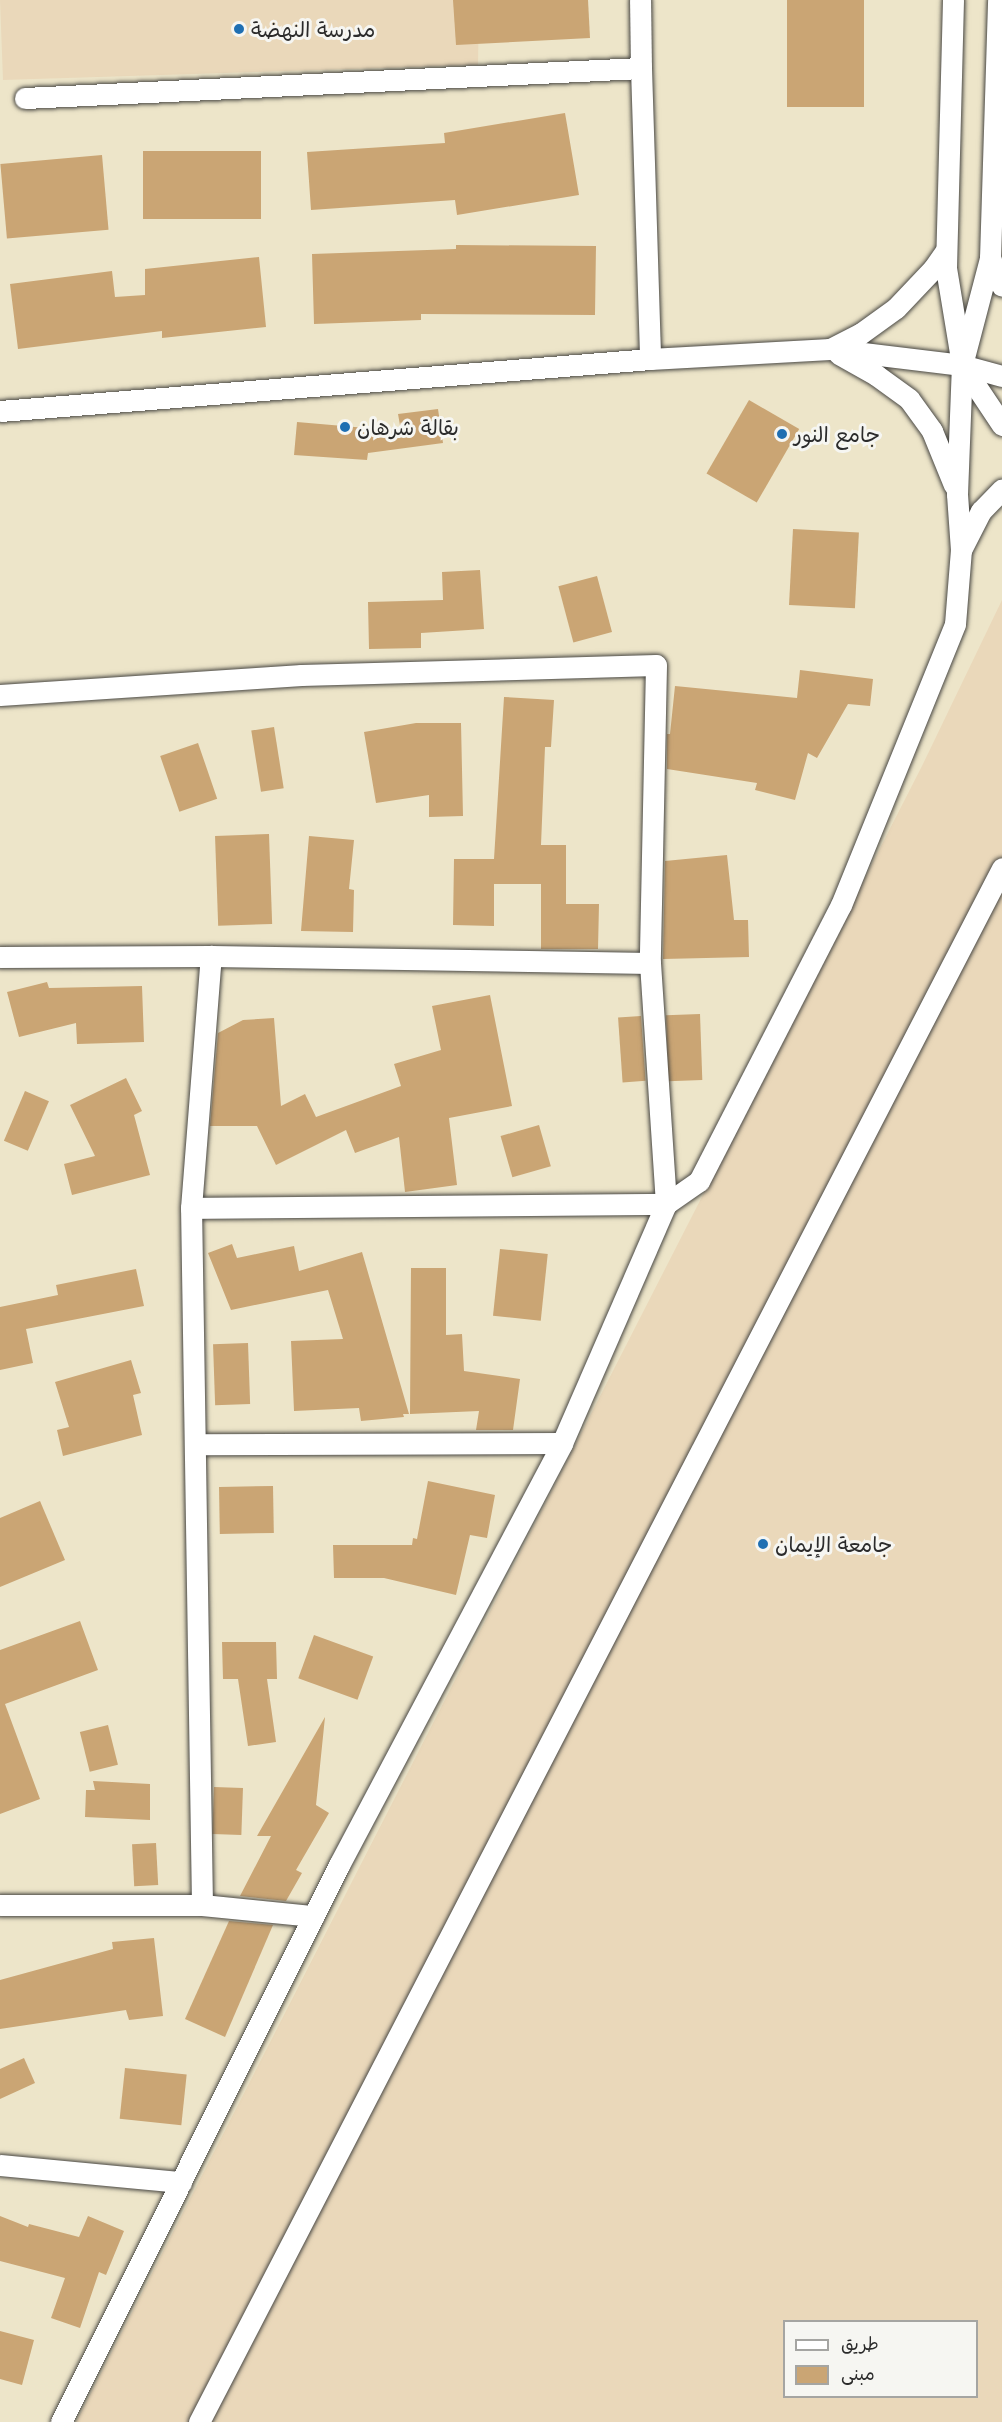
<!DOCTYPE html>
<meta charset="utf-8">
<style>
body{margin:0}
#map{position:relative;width:1002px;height:2422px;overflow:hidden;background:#ede5c9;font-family:Mali,"Playpen Sans Arabic",sans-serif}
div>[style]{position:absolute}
.built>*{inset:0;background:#ead8ba}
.building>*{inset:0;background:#caa574;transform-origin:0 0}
.roads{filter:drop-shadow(0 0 2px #484743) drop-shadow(0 0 2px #484743)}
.minor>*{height:21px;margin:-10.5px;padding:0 10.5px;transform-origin:10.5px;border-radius:10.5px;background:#fff}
.dots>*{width:16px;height:16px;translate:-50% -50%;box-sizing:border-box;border:3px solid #f6f6f2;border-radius:50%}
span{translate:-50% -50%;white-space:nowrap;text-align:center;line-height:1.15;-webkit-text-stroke:6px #f6f6f2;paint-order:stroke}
.poi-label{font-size:21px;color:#2b2b2b}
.left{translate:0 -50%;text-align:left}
.legend{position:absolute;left:783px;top:2320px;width:195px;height:78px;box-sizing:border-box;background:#f6f6f2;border:2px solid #a5a5a2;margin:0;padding:8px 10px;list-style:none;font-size:18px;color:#2b2b2b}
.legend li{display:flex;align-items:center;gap:12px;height:30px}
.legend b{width:30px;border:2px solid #a5a5a2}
</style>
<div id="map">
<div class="built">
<div style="clip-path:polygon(0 0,479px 0,478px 65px,3px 80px)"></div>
<div style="clip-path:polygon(evenodd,1002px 600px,1002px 2422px,76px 2422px,922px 766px,1002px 600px,784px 2322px,976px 2322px,976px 2396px,784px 2396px,784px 2322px)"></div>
</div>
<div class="building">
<div style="clip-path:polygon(453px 0,588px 0,590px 38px,456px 45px)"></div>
<div style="left:787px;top:0;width:77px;height:107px"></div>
<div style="clip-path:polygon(565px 113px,579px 195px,457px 215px,455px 200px,311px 210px,307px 152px,445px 143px,444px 133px)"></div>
<div style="left:261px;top:151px;width:68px;height:118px;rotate:90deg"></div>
<div style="left:102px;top:155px;width:75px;height:102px;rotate:85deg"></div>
<div style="clip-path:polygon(456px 245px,596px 246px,595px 315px,421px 314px,421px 320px,314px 324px,312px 254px,456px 249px)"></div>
<div style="clip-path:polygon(259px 257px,266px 327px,162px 338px,162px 331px,18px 349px,10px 284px,112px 271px,115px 297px,145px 295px,145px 269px)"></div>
<div style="left:749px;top:400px;width:58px;height:85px;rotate:30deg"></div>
<div style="clip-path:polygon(438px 409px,443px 443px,368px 453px,367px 460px,294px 455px,297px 422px,401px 431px,398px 414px)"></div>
<div style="left:793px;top:529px;width:66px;height:76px;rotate:3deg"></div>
<div style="clip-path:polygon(480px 570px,484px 629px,421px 633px,421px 648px,369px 649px,368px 602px,443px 600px,442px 572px)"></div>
<div style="left:597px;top:576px;width:58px;height:40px;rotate:75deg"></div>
<div style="clip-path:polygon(800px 670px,873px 679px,870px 706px,848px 704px,817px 758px,808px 753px,795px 800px,755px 790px,757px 783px,667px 769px,667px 734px,670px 734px,675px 686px,797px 698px)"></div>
<div style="clip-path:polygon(504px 697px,554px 700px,551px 747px,545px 747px,541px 845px,566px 845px,566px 904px,599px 904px,598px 949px,541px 949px,541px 884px,494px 884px,494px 926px,453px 925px,454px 859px,494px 859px)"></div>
<div style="clip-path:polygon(416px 723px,461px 723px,463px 816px,429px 817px,429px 795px,376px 803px,364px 732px)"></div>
<div style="left:274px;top:727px;width:62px;height:23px;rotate:81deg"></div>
<div style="left:198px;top:743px;width:59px;height:40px;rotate:71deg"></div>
<div style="left:269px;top:834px;width:90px;height:54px;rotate:88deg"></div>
<div style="clip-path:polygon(309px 836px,354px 840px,349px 889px,354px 890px,353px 932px,301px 931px)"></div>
<div style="clip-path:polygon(727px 855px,734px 920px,748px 920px,749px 957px,663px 959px,665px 861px)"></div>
<div style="clip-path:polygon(47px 982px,49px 988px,142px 986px,144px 1042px,77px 1044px,76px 1023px,19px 1037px,7px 992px)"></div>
<div style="clip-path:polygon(490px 995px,512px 1106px,449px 1118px,457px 1185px,405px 1192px,399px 1137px,355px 1153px,346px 1130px,276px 1165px,257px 1126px,210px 1126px,218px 1033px,243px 1020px,274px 1018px,281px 1106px,305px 1094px,316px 1117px,401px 1086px,394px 1064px,441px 1050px,432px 1006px)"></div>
<div style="left:700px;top:1014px;width:66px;height:34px;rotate:88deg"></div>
<div style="left:641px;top:1016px;width:65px;height:23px;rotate:86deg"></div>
<div style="clip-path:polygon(126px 1078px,142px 1111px,134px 1115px,150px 1175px,72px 1195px,64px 1164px,95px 1156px,70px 1105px)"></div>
<div style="left:25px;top:1091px;width:26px;height:54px;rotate:23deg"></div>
<div style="left:539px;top:1125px;width:43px;height:40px;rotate:74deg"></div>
<div style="clip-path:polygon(232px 1244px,237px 1258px,294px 1246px,299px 1271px,362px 1252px,409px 1414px,403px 1414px,404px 1417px,361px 1421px,359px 1408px,294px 1411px,291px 1341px,343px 1339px,328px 1290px,231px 1310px,208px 1253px)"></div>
<div style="left:500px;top:1249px;width:48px;height:67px;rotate:6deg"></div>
<div style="clip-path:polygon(411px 1268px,446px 1268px,446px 1335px,462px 1334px,464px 1371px,520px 1379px,513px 1430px,476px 1430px,479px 1411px,410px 1414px)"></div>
<div style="clip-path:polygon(136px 1269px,144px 1306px,26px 1329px,33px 1363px,0 1370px,0 1307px,58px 1295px,56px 1285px)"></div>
<div style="left:248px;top:1343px;width:61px;height:35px;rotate:88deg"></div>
<div style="clip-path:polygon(131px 1360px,141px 1393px,133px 1395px,142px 1435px,63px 1456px,57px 1430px,69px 1427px,55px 1382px)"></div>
<div style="clip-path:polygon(428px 1481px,495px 1495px,487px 1538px,470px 1535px,456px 1595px,384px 1578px,334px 1578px,333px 1545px,412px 1545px,413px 1538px,417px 1539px)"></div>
<div style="left:273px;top:1486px;width:47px;height:54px;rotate:89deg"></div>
<div style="clip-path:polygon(40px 1501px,65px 1560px,0 1587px,0 1518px)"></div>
<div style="clip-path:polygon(80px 1621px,98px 1670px,5px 1704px,40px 1799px,0 1814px,0 1650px)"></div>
<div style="left:314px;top:1635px;width:63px;height:46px;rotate:20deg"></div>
<div style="clip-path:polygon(222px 1642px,276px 1642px,277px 1679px,267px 1679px,276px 1742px,248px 1746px,238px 1679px,223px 1679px)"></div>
<div style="clip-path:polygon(325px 1717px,316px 1805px,329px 1813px,296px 1870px,302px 1873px,286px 1901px,240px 1896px,271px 1836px,257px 1836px)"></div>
<div style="left:108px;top:1725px;width:41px;height:29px;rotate:76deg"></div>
<div style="clip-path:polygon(93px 1781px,150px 1784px,150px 1820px,85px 1817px,86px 1790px,95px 1790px)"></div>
<div style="left:214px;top:1787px;width:29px;height:47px;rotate:2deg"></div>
<div style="left:156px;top:1843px;width:42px;height:24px;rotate:87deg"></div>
<div style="clip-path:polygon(229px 1921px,273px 1925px,225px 2037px,185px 2019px)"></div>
<div style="clip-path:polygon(154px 1938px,163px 2016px,129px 2020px,126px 2010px,0 2029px,0 1980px,113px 1949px,112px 1942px)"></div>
<div style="clip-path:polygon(24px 2058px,35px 2083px,0 2099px,0 2069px)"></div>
<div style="left:125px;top:2068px;width:62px;height:51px;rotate:6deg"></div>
<div style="clip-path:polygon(0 2216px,28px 2227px,29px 2224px,79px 2237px,88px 2216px,124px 2231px,106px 2275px,99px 2272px,80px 2328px,51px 2318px,65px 2278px,0 2261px)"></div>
<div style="clip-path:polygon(0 2331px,34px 2340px,22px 2385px,0 2379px)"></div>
</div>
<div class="roads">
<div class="minor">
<div style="left:953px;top:0;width:268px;rotate:91.5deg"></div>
<div style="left:946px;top:268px;width:98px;rotate:80.6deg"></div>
<div style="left:962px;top:365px;width:72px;rotate:56.3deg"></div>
<div style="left:641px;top:68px;width:291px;rotate:88.2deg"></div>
<div style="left:25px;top:98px;width:617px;rotate:-2.79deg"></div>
<div style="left:641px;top:68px;width:68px;rotate:-90.8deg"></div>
<div style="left:990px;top:258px;width:30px;rotate:67deg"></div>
<div style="left:830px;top:349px;width:34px;rotate:-27deg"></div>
<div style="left:860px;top:334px;width:44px;rotate:-35.8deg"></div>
<div style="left:896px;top:308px;width:54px;rotate:-46.5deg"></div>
<div style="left:933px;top:269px;width:21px;rotate:-55deg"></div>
<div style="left:839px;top:354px;width:43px;rotate:29.6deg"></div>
<div style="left:876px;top:375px;width:41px;rotate:36deg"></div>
<div style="left:909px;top:399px;width:39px;rotate:54deg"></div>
<div style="left:932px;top:431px;width:58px;rotate:67.8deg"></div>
<div style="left:0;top:411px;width:652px;rotate:-4.57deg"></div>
<div style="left:650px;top:359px;width:180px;rotate:-3.2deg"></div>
<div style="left:830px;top:349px;width:133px;rotate:6.9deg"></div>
<div style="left:962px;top:365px;width:41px;rotate:15.4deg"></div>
<div style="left:961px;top:550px;width:44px;rotate:-62.9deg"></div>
<div style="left:981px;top:511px;width:30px;rotate:-46deg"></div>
<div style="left:0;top:695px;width:302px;rotate:-3.8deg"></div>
<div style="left:301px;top:675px;width:355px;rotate:-1.6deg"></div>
<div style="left:656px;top:665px;width:298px;rotate:91.2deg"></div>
<div style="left:650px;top:963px;width:242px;rotate:86.2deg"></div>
<div style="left:666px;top:1204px;width:261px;rotate:113.5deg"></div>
<div style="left:0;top:957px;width:211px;rotate:-0.3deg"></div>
<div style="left:211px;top:956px;width:439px;rotate:0.9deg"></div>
<div style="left:191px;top:1208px;width:475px;rotate:-0.5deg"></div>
<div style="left:666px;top:1204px;width:40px;rotate:-34.9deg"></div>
<div style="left:699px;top:1181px;width:310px;rotate:-62.8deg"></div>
<div style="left:841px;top:905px;width:303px;rotate:-67.9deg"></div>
<div style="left:955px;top:624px;width:74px;rotate:-85.4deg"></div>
<div style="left:961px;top:550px;width:56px;rotate:-94.1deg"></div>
<div style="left:957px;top:494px;width:129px;rotate:-87.8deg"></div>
<div style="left:962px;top:365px;width:111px;rotate:-75.3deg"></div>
<div style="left:990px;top:258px;width:258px;rotate:-88.2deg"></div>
<div style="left:0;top:1905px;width:202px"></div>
<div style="left:202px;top:1905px;width:112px;rotate:5.7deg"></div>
<div style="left:202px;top:1905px;width:697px;rotate:-90.9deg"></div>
<div style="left:191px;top:1208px;width:253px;rotate:-85.5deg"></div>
<div style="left:0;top:2165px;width:182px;rotate:5.4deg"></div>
<div style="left:61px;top:2422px;width:623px;rotate:-63.48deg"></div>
<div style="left:339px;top:1865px;width:477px;rotate:-62.1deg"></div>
<div style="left:562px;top:1443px;width:367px;rotate:179.8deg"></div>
<div style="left:199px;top:2422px;width:1749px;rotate:-62.67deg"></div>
</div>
</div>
<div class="dots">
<div style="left:239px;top:29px;background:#1f6fb2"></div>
<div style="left:345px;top:427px;background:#1f6fb2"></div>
<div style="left:782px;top:434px;background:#1f6fb2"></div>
<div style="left:763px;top:1544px;background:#1f6fb2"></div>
</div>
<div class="poi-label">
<span class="left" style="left:251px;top:29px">مدرسة النهضة</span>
<span class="left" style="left:357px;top:427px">بقالة شرهان</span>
<span class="left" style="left:794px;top:434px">جامع النور</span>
<span class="left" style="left:775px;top:1544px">جامعة الإيمان</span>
</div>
<ul class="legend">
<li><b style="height:8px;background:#fff"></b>طريق</li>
<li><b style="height:16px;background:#caa574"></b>مبنى</li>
</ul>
</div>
